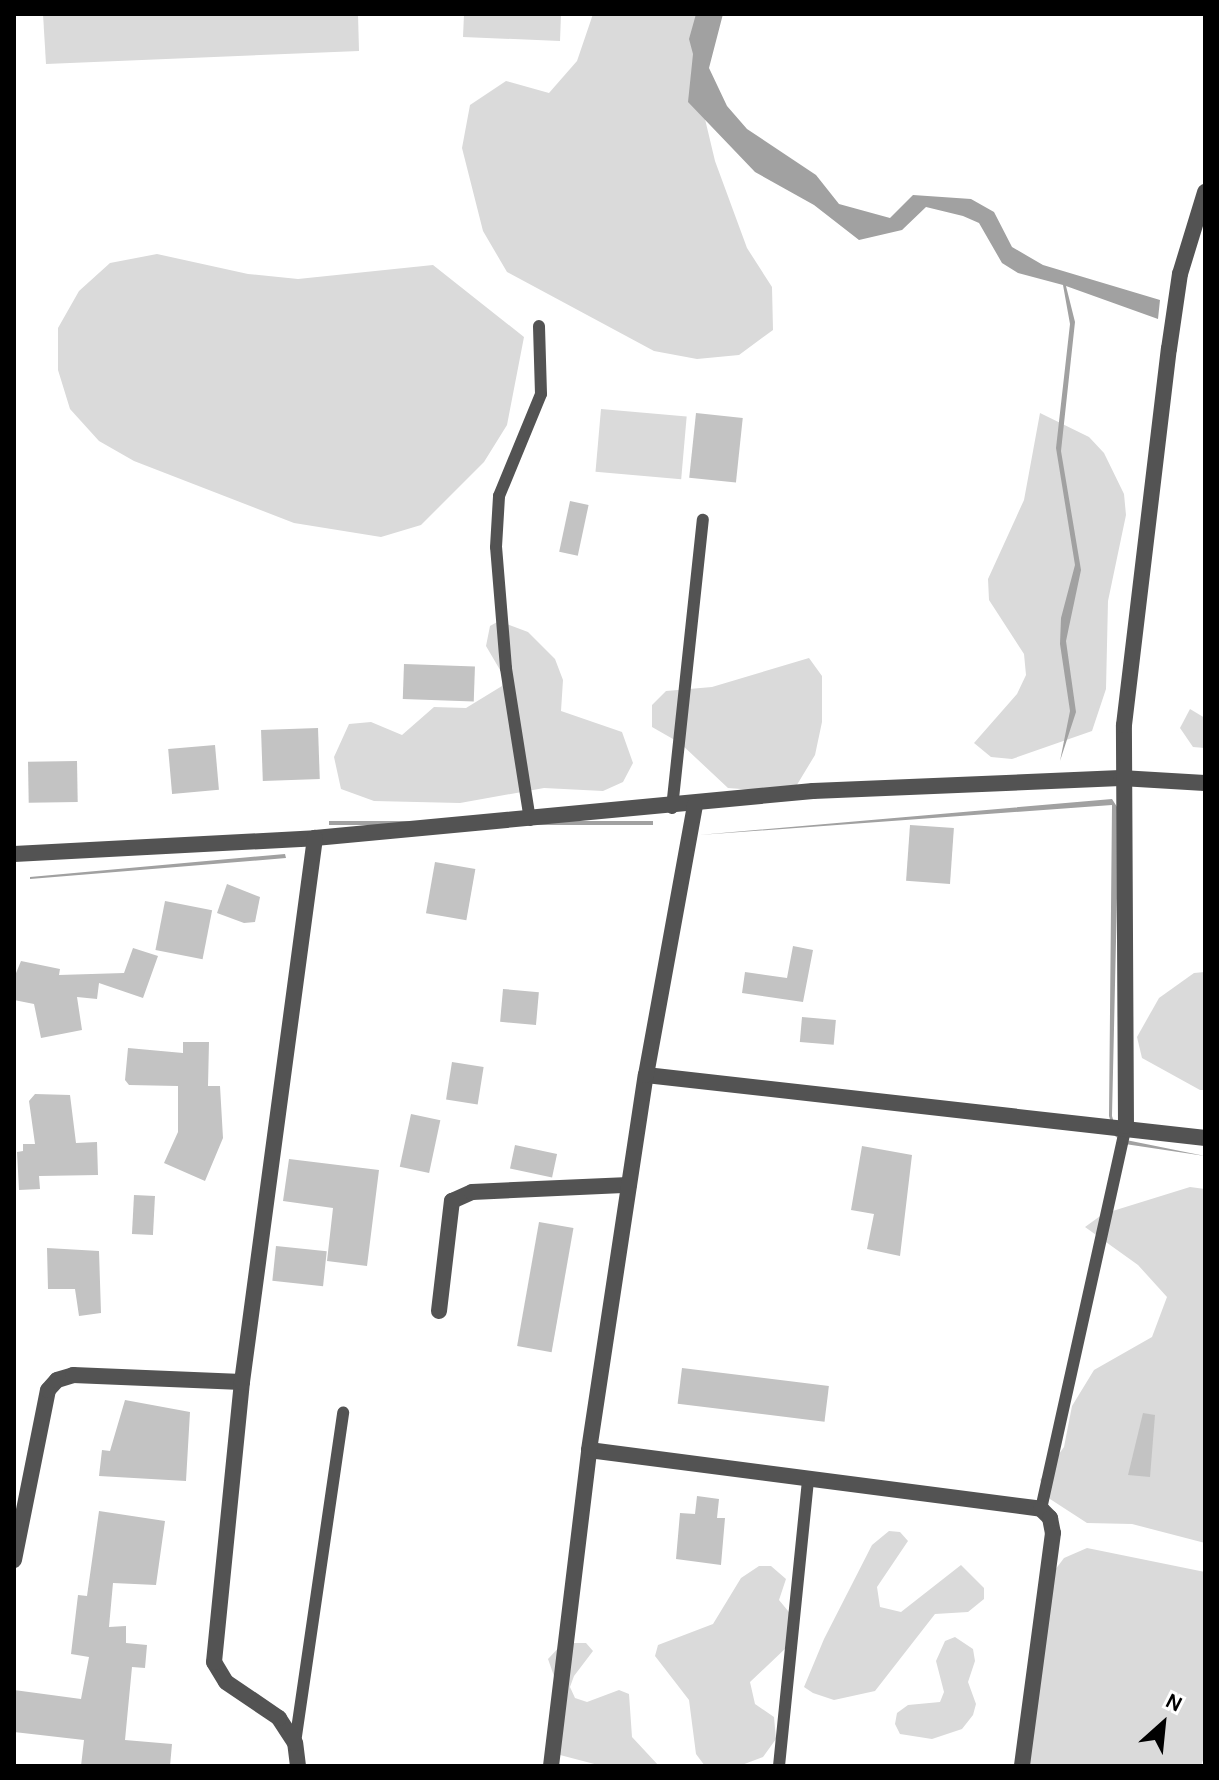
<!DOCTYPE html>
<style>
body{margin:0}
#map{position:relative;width:1219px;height:1780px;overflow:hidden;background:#fff;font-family:Karla,sans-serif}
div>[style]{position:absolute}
.green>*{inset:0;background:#dadada;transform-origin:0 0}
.water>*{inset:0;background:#a1a1a1;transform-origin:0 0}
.building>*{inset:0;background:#c3c3c3;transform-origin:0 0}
.service>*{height:12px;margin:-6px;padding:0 6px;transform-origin:6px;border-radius:6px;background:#535353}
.minor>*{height:16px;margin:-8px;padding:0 8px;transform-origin:8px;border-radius:8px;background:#535353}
span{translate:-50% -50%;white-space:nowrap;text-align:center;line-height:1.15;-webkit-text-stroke:6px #fff;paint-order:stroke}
.frame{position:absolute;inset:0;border:16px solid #000;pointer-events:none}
.north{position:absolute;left:1123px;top:1684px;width:80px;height:80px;-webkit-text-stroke:6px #fff;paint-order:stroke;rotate:27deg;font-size:22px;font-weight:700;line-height:32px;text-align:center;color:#000}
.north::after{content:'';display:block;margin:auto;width:28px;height:36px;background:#000;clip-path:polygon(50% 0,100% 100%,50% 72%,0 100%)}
</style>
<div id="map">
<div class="green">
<div style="clip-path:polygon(43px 14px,358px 14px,359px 51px,46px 64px)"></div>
<div style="clip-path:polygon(464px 14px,561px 14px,560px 41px,463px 37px)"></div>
<div style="clip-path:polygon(593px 14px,698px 14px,705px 119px,715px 161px,747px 248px,772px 287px,773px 330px,739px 355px,697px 359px,654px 351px,507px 272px,483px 231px,462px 148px,470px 105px,506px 81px,549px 93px,577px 61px)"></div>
<div style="clip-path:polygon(157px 254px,248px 274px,298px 279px,433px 265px,524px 337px,507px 425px,484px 462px,421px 525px,381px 537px,294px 523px,134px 461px,99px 441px,70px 409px,58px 370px,58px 328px,79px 291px,110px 263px)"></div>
<div style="left:601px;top:409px;width:86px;height:63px;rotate:5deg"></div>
<div style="clip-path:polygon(1040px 413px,1089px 437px,1104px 453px,1124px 494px,1126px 515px,1108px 601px,1106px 689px,1092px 731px,1012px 759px,991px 757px,974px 743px,1017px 694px,1026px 675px,1024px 654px,989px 600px,988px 579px,1024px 500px)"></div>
<div style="clip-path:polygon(499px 621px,528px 632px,555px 659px,563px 680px,561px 711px,622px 732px,633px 763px,623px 782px,603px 791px,544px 788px,460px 803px,374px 801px,341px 789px,334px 757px,349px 724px,371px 722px,402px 735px,434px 707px,466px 708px,502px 686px,503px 675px,486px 646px,490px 626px)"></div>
<div style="clip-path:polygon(809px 658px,822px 676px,822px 722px,815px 755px,792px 793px,728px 788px,680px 743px,652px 727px,652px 705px,666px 691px,712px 687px)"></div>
<div style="clip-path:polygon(1190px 709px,1205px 718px,1205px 748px,1193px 747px,1180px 728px)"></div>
<div style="clip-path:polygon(1205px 972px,1205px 1090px,1200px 1090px,1142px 1058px,1137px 1037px,1159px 998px,1194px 973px)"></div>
<div style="clip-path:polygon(1190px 1187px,1205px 1189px,1205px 1543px,1132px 1524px,1087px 1523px,1050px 1499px,1040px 1480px,1064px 1447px,1072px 1406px,1094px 1370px,1152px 1337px,1167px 1297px,1138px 1265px,1085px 1227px,1103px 1214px)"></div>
<div style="clip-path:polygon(889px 1531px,900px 1532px,908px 1541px,877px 1587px,880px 1607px,901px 1612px,961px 1565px,984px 1588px,984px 1599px,968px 1612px,935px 1614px,875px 1691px,834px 1700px,813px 1693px,804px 1687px,824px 1639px,872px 1545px)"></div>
<div style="clip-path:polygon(1087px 1548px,1205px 1572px,1205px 1754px,1201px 1766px,1016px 1766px,1052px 1574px,1064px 1558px)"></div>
<div style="clip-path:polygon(759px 1566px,771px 1566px,786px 1579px,779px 1600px,793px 1617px,788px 1646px,750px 1682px,755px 1704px,774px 1717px,776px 1739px,763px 1757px,739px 1766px,705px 1766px,696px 1754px,689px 1700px,655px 1656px,658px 1645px,713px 1624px,741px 1578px)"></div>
<div style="clip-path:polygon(955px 1637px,973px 1649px,975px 1661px,968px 1682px,976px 1704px,973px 1715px,962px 1729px,932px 1739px,900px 1734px,895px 1724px,897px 1713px,908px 1705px,940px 1702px,944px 1692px,936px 1661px,945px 1641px)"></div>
<div style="clip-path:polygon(563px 1643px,586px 1643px,593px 1651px,574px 1676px,570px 1687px,575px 1698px,587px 1702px,619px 1690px,629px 1694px,632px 1737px,659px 1766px,602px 1766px,560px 1755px,555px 1679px,548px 1659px)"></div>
</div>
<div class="water">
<div style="clip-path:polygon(696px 14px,723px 14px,709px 68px,727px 106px,747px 129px,816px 175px,839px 204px,890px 218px,913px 195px,971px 199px,994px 212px,1012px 247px,1043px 265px,1160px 300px,1158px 319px,1066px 286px,1075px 322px,1061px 451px,1081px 570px,1066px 641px,1076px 712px,1060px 761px,1070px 711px,1060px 644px,1061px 618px,1075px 565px,1056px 448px,1070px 324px,1063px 285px,1018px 273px,1002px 263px,979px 223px,963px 216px,926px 207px,902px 230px,859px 240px,814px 205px,755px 172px,688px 102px,693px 54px,689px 39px)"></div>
<div style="clip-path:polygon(1112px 799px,1119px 810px,1112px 1116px,1117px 1133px,1126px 1140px,1205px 1156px,1125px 1144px,1115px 1136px,1109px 1116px,1112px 805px,699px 835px)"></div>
<div style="left:653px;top:821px;width:4px;height:324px;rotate:90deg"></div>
<div style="clip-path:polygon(285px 854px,286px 858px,30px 879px,30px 877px)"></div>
</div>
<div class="building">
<div style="left:696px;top:413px;width:47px;height:65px;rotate:6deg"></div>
<div style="left:570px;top:501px;width:19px;height:52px;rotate:12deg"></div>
<div style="left:404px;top:664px;width:71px;height:35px;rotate:2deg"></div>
<div style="left:318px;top:728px;width:51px;height:57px;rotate:88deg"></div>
<div style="left:215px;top:745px;width:45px;height:47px;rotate:85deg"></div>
<div style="left:77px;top:761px;width:41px;height:49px;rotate:89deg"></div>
<div style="left:910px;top:825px;width:44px;height:56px;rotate:4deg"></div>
<div style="left:435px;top:862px;width:41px;height:52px;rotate:10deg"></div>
<div style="clip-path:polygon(227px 884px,260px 897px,255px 922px,244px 923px,217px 913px)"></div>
<div style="left:165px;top:901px;width:48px;height:50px;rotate:11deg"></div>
<div style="clip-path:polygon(793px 946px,813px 950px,803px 1002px,742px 993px,745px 972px,787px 978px)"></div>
<div style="clip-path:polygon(133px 948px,158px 956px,143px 998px,99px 983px,97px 999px,77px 997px,82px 1030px,41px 1038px,34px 1004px,14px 1000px,14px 978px,21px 961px,60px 969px,59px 975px,124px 973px)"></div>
<div style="left:503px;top:989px;width:36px;height:33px;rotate:5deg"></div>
<div style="left:802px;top:1017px;width:34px;height:25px;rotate:5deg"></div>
<div style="clip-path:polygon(183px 1042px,209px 1042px,208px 1086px,220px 1086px,223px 1138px,205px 1181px,164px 1163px,178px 1132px,178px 1086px,129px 1085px,125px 1080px,128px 1048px,183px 1053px)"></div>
<div style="left:452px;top:1062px;width:32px;height:38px;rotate:9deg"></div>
<div style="clip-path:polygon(35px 1094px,70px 1095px,76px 1143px,97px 1142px,98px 1175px,39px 1176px,40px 1189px,19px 1190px,17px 1152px,23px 1151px,23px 1144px,35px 1144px,29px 1101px)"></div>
<div style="left:411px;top:1114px;width:30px;height:54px;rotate:12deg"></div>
<div style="left:515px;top:1145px;width:43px;height:24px;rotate:12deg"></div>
<div style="clip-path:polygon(862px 1146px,912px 1155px,900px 1256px,867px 1249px,874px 1214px,851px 1210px)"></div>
<div style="clip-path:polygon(289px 1159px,379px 1170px,367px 1266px,327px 1261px,333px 1208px,283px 1201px)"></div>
<div style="left:134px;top:1195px;width:21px;height:39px;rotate:3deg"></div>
<div style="left:539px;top:1222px;width:35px;height:126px;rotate:10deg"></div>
<div style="left:276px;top:1246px;width:51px;height:35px;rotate:6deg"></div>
<div style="clip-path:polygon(47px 1248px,99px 1251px,101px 1313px,79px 1316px,75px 1289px,48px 1289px)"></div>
<div style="left:682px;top:1368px;width:148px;height:36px;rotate:7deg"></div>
<div style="clip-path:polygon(125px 1400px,190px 1412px,186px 1481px,99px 1476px,102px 1450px,110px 1451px)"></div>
<div style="clip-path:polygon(1143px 1413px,1155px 1415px,1150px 1477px,1128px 1475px)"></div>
<div style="clip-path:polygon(697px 1496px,719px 1499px,717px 1518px,725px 1518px,721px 1565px,676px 1559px,680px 1513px,695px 1514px)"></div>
<div style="clip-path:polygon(99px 1511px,165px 1521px,156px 1585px,113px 1583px,109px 1627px,126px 1626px,126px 1643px,147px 1645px,145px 1668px,132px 1667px,125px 1740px,172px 1744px,170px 1766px,81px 1766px,84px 1740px,14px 1732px,14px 1690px,81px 1699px,89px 1657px,71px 1654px,78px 1595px,87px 1596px)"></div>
</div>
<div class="service">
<div style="left:672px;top:808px;width:290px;rotate:-83.9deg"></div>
<div style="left:530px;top:820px;width:154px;rotate:-99deg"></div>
<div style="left:506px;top:668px;width:121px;rotate:-94.7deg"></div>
<div style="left:496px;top:547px;width:51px;rotate:-86.6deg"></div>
<div style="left:499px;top:496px;width:110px;rotate:-67.6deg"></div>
<div style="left:541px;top:394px;width:68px;rotate:-91.7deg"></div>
<div style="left:1041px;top:1509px;width:392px;rotate:-77.5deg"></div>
<div style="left:295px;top:1743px;width:334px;rotate:-81.7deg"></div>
<div style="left:779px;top:1766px;width:288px;rotate:-84.2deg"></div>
</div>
<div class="minor">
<div style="left:14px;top:854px;width:301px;rotate:-3deg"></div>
<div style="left:315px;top:838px;width:500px;rotate:-5.39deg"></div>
<div style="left:813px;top:791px;width:308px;rotate:-2.4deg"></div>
<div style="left:1121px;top:778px;width:84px;rotate:3.4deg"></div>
<div style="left:646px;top:1075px;width:563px;rotate:6.43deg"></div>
<div style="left:1126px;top:1126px;width:401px;rotate:-90.3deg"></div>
<div style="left:1124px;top:725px;width:379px;rotate:-83.2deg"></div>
<div style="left:1169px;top:349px;width:76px;rotate:-81.7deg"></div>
<div style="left:1180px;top:274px;width:86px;rotate:-73deg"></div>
<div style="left:439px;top:1311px;width:111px;rotate:-83.3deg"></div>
<div style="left:452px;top:1201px;width:22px;rotate:-24deg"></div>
<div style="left:472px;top:1192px;width:157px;rotate:-2.6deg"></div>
<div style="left:589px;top:1450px;width:456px;rotate:7.4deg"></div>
<div style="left:1041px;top:1509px;width:13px;rotate:45deg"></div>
<div style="left:1050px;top:1518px;width:15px;rotate:79deg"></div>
<div style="left:1053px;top:1533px;width:235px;rotate:97.6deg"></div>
<div style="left:14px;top:1560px;width:173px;rotate:-78.7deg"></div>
<div style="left:48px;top:1390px;width:13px;rotate:-48deg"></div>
<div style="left:57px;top:1380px;width:17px;rotate:-17deg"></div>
<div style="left:73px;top:1375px;width:169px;rotate:2.4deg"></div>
<div style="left:298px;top:1766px;width:23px;rotate:-97deg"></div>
<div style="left:295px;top:1743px;width:30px;rotate:-123deg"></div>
<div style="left:279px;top:1718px;width:64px;rotate:-145.8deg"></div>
<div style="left:226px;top:1682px;width:23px;rotate:-121deg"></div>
<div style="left:214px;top:1662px;width:281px;rotate:-84.3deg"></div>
<div style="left:242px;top:1382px;width:549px;rotate:-82.36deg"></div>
<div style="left:551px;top:1766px;width:318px;rotate:-83.1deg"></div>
<div style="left:589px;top:1450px;width:379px;rotate:-81.4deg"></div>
<div style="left:646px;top:1075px;width:274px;rotate:-79.7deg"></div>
</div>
<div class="frame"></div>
<div class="north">N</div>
</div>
